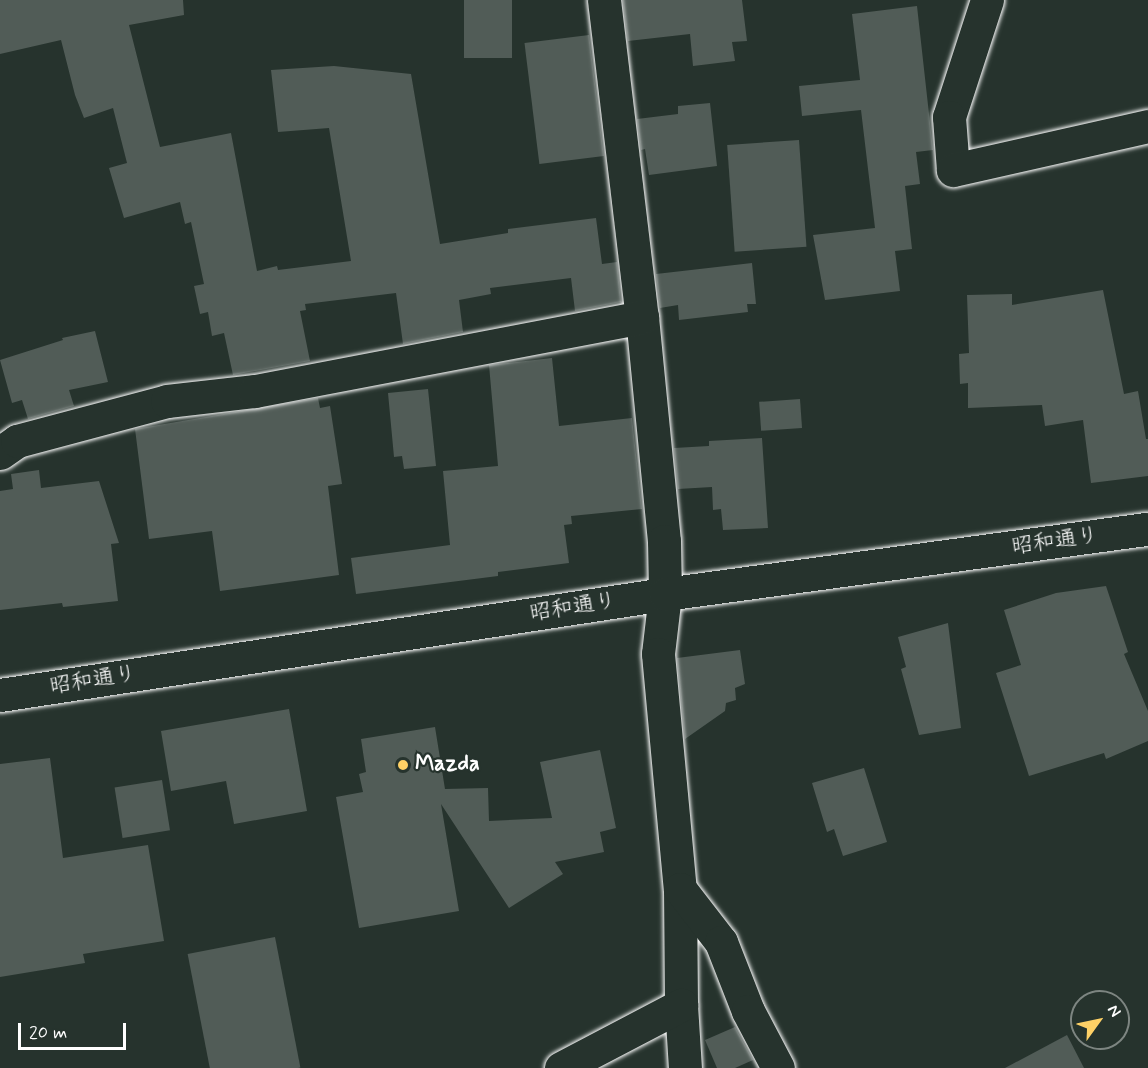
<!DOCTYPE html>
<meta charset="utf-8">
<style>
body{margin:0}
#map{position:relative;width:1148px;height:1068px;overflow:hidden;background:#26332d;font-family:Mynerve,"Klee One",sans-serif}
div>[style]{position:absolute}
.building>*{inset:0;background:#515c57;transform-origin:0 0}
.roads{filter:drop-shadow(0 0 2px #fff) drop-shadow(0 0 2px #fff)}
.minor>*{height:33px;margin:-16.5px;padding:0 16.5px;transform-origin:16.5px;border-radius:16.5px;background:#26332d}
.dots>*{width:16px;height:16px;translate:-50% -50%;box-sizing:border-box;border:3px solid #26332d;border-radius:50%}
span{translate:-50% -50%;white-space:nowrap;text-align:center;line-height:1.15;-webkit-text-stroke:4.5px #26332d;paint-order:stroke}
.street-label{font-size:22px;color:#fff}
.poi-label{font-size:22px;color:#fff;font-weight:700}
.left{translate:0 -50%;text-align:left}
.north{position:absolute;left:1070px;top:990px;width:60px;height:60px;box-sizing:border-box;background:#26332d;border:2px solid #7d8581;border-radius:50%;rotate:57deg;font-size:16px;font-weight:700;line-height:24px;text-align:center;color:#fff}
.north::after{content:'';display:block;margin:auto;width:21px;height:27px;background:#ffd166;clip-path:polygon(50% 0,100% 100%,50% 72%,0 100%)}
.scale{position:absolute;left:18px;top:1023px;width:108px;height:27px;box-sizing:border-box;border:3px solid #fff;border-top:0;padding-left:8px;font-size:18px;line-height:21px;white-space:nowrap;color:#fff;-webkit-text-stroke:4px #26332d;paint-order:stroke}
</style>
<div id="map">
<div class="building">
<div style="clip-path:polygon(0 0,183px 0,184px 15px,129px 25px,160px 147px,231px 133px,257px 271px,277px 266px,278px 270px,351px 261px,329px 128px,278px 132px,271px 70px,334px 66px,411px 74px,440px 244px,508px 233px,508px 229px,596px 218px,602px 264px,617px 262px,621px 302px,575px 311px,571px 278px,490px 288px,491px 294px,459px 300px,463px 332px,403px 344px,396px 293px,305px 304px,306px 310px,300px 311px,310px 361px,233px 375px,224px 333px,212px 336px,208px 312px,200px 314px,194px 286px,204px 284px,191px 222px,185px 224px,180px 202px,124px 218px,109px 168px,127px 163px,113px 108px,84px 118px,75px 95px,61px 40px,0 54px)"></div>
<div style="left:464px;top:0;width:48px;height:58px"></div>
<div style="clip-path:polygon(623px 0,742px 0,747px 41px,732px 42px,735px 61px,693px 66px,690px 34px,628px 41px)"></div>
<div style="clip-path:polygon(917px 6px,933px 150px,916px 152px,920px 184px,905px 186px,912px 249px,895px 251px,900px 291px,825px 300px,813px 235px,875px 228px,861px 110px,802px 116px,799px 86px,860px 80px,852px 14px)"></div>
<div style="left:589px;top:35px;width:122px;height:65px;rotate:83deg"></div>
<div style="clip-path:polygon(710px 103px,717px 166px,649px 175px,645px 149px,641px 150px,637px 119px,678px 114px,678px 106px)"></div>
<div style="left:799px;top:140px;width:107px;height:72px;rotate:86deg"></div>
<div style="clip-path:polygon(752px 263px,756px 304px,747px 304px,748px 312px,679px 320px,678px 305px,660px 308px,656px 274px)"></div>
<div style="clip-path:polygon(1103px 290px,1124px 394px,1138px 391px,1146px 439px,1148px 439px,1148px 476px,1091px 483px,1083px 420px,1045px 426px,1042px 405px,968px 408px,968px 383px,960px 384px,959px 354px,969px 353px,967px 295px,1012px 294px,1012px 305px)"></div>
<div style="clip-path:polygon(95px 331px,108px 382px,69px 390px,74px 406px,28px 419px,22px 400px,12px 403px,0 360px,63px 340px,62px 338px)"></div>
<div style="clip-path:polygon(552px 358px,559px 426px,632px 418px,642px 509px,571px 516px,572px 524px,564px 525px,569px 563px,498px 572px,498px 576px,356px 594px,351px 558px,450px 545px,443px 471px,498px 466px,489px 365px)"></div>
<div style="clip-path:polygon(428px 389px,436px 466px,404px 469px,402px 456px,394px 457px,388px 393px)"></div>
<div style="clip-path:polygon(318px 398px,320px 408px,330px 406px,342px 484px,328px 486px,339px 575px,220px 591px,212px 531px,149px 539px,135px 429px)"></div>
<div style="left:800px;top:399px;width:29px;height:41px;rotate:86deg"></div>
<div style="clip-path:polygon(762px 438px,768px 528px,723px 530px,721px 509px,713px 510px,712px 487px,678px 489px,674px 448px,709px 446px,709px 441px)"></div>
<div style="clip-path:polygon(39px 470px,41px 488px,99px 481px,119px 543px,111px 544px,118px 601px,63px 607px,62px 603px,0 610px,0 491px,13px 489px,11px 474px)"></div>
<div style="clip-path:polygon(1106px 586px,1128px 652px,1124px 654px,1148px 711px,1148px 741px,1106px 759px,1104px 753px,1029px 776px,996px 673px,1021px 665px,1004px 610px,1056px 593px)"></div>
<div style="clip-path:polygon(948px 623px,961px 728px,919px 735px,901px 669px,906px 667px,898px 637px)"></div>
<div style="clip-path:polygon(740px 650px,745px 684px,735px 688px,736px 700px,726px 703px,725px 711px,685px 739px,677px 658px)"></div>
<div style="clip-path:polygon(289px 709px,307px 811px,234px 824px,226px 781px,171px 791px,161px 731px)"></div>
<div style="clip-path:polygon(435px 727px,445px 789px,488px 788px,489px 821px,552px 818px,540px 762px,600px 750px,616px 828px,600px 832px,604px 852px,555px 862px,563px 874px,509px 908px,441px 804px,459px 911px,359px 928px,336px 797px,363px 792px,359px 774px,366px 772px,361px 739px)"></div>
<div style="clip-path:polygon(50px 758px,63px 858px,148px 845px,164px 941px,83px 954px,85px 963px,0 977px,0 764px)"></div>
<div style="clip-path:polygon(864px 768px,887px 842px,843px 856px,834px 829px,827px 832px,812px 783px)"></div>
<div style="left:162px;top:780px;width:51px;height:48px;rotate:81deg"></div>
<div style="left:275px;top:937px;width:133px;height:89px;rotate:79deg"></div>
<div style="clip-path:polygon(735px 1027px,753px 1060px,735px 1068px,717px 1068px,705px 1040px)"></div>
<div style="clip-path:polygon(1067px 1035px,1084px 1068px,1005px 1068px)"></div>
</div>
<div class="roads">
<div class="minor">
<div style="left:604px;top:0;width:319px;rotate:83.2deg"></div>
<div style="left:642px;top:317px;width:225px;rotate:84.4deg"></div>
<div style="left:664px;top:541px;width:53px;rotate:88.9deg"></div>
<div style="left:665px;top:594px;width:60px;rotate:96.7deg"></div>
<div style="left:658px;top:654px;width:236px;rotate:84.7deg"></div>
<div style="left:680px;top:889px;width:116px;rotate:89.5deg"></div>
<div style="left:681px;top:1005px;width:63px;rotate:86.4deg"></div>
<div style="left:987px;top:0;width:123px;rotate:108deg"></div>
<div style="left:949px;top:117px;width:53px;rotate:85.7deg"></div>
<div style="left:953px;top:170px;width:200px;rotate:-12.7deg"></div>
<div style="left:0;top:453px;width:21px;rotate:-35deg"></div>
<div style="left:17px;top:441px;width:155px;rotate:-14.9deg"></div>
<div style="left:167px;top:401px;width:89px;rotate:-6.5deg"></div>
<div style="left:255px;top:391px;width:394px;rotate:-10.8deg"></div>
<div style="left:0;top:695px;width:673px;rotate:-8.64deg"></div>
<div style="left:665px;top:594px;width:487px;rotate:-7.7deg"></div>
<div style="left:680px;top:889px;width:67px;rotate:52.3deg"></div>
<div style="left:721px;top:942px;width:74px;rotate:68.6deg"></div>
<div style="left:748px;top:1011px;width:64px;rotate:62.2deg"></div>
<div style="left:561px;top:1068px;width:136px;rotate:-27.7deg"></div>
</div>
</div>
<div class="dots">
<div style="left:403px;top:765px;background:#ffd166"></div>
</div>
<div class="street-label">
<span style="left:1055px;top:542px;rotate:-8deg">昭和通り</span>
<span style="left:573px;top:608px;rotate:-9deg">昭和通り</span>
<span style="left:93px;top:681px;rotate:-9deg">昭和通り</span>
</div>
<div class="poi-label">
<span class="left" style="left:415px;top:765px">Mazda</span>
</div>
<div class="north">N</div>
<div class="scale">20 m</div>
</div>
